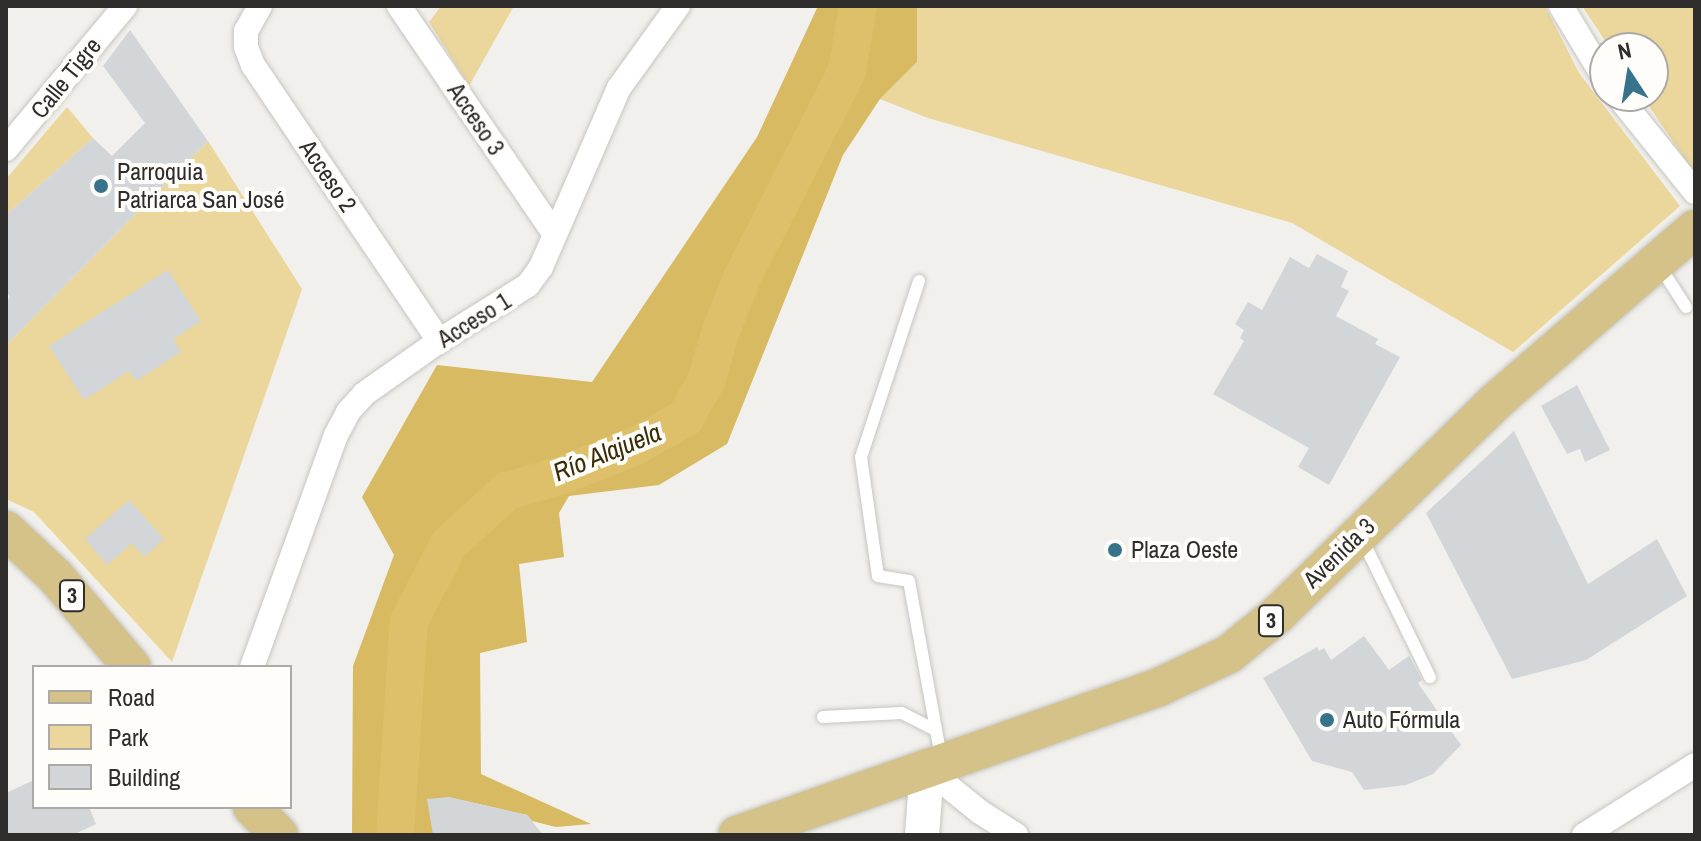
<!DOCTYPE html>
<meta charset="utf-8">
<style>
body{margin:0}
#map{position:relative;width:1701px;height:841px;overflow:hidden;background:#f1f0ec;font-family:"Archivo Narrow",sans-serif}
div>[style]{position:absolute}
.green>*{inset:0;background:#ebd69c}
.forest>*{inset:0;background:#d8ba63}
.river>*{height:38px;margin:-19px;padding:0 19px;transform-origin:19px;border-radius:19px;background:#dec06a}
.building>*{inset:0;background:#d2d6d8}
.roads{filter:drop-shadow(0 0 2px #c6c5c1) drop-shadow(0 0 2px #c6c5c1)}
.lane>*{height:12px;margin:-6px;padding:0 6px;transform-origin:6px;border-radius:6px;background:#fff}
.street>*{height:24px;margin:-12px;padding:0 12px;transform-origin:12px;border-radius:12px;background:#fff}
.secondary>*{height:34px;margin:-17px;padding:0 17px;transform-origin:17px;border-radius:17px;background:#fff}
.primary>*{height:38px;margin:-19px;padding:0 19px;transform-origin:19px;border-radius:19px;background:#d5c289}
.dots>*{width:22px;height:22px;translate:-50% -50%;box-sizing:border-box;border:4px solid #fefdf9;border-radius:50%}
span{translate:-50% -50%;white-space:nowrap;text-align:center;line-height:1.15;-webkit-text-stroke:8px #fefdf9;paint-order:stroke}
.shield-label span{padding:2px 6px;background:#fefdf9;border:2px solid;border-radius:6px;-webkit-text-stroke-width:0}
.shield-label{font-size:22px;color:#2e2d2c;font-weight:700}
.street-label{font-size:24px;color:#2e2d2c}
.poi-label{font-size:24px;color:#2e2d2c}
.left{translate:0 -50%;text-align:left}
.water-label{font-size:26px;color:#392d06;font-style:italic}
.frame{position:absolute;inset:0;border:8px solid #2e2d2c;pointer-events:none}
.legend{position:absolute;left:32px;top:665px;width:260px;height:144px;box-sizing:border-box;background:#fefdf9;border:2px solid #abaaa7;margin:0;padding:10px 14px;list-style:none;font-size:24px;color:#2e2d2c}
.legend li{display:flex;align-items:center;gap:16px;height:40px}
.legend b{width:40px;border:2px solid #abaaa7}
.north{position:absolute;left:1589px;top:32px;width:80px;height:80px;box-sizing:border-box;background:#fefdf9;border:2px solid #abaaa7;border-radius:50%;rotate:348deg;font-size:22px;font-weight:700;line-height:32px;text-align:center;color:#2e2d2c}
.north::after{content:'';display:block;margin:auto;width:28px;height:36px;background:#37738b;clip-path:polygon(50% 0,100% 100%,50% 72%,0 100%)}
</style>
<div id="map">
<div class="green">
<div style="clip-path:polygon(441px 6px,514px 6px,469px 86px,429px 22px)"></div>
<div style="clip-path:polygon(917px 6px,1545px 6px,1579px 73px,1680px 206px,1513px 352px,1292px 223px,928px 118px,880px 99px,917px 62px)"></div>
<div style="clip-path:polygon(1582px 6px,1695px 6px,1695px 174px,1642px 96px,1653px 96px,1653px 48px,1610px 48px)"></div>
<div style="clip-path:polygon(67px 107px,93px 138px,6px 215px,6px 179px)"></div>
<div style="clip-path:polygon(208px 141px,302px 289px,172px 662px,34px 512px,6px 499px,6px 345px)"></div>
</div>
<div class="forest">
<div style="clip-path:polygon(818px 6px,917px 6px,917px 62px,880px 99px,843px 155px,727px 444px,659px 485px,569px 496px,559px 513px,564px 557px,519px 564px,527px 642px,480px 653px,481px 774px,591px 824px,556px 827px,532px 821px,527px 815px,448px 797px,433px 835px,352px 835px,353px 666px,394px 555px,362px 497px,437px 365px,592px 382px,757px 137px)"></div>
</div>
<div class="river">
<div style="left:395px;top:835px;width:214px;rotate:-86.3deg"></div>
<div style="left:409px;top:621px;width:87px;rotate:-62.5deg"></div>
<div style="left:449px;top:544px;width:79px;rotate:-42.4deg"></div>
<div style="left:507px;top:491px;width:60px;rotate:-16.3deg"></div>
<div style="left:565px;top:474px;width:78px;rotate:-21.9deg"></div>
<div style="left:637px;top:445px;width:55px;rotate:-29.4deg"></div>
<div style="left:685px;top:418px;width:45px;rotate:-60.6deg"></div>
<div style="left:707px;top:379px;width:51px;rotate:-74.1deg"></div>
<div style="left:721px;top:330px;width:56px;rotate:-68deg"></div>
<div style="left:742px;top:278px;width:232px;rotate:-63.1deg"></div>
<div style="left:847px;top:71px;width:66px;rotate:-80.4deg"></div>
</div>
<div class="building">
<div style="clip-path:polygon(130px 30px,208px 141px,6px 345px,6px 302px,10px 297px,6px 291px,6px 215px,93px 138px,112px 156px,145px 123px,103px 66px)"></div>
<div style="clip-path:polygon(1317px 254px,1348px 271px,1341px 287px,1349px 291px,1336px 316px,1378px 339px,1375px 344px,1400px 357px,1329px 485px,1298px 467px,1309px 448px,1213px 394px,1244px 341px,1240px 338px,1244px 330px,1235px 324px,1248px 302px,1262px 310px,1290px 257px,1309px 268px)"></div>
<div style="clip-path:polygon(168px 270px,201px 321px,173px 339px,181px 352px,136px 381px,129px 371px,84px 400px,49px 346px)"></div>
<div style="clip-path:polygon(1577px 385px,1610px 450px,1585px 462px,1580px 449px,1567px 454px,1541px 406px)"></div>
<div style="clip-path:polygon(1514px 431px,1588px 584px,1657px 539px,1687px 596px,1586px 660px,1512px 679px,1426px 513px)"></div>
<div style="clip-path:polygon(129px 500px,164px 539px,144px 557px,132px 543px,107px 565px,85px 539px)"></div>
<div style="clip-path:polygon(1364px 636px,1389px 670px,1409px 656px,1422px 680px,1418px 683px,1461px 745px,1433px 774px,1406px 785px,1364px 790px,1352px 772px,1312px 761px,1263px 678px,1317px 647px,1319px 651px,1324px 648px,1331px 660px)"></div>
<div style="clip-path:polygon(34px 780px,34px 807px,89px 807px,96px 824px,73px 835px,6px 835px,6px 793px)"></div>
<div style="clip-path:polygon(449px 797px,527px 815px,543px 835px,433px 835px,427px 799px)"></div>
</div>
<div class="roads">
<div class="lane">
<div style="left:1659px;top:265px;width:50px;rotate:57.3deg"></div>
<div style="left:919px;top:281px;width:185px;rotate:108.2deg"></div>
<div style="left:861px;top:457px;width:120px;rotate:81.9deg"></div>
<div style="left:878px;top:576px;width:31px;rotate:9deg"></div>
<div style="left:909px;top:581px;width:179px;rotate:79.7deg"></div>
<div style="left:1362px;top:539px;width:154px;rotate:63.8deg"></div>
<div style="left:823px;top:717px;width:79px;rotate:-2.9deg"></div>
<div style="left:902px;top:713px;width:38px;rotate:27deg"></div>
</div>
<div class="street">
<div style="left:260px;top:6px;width:29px;rotate:119deg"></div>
<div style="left:246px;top:31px;width:16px;rotate:90deg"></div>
<div style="left:246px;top:47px;width:19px;rotate:69deg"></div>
<div style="left:253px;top:65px;width:333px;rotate:56deg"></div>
<div style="left:399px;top:6px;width:273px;rotate:55.7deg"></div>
<div style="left:1561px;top:6px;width:85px;rotate:58.9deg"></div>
<div style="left:1618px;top:96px;width:123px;rotate:51.3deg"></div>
<div style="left:6px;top:149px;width:186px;rotate:-50.2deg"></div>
<div style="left:252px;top:667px;width:247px;rotate:-70.1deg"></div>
<div style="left:336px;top:435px;width:26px;rotate:-62deg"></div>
<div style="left:348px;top:412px;width:24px;rotate:-48deg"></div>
<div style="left:364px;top:394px;width:92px;rotate:-35.2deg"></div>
<div style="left:439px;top:341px;width:105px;rotate:-32.2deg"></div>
<div style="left:528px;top:285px;width:22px;rotate:-54deg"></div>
<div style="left:541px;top:267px;width:195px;rotate:-66.5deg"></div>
<div style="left:619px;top:88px;width:101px;rotate:-54.3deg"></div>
<div style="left:927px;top:769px;width:68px;rotate:39.1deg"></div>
<div style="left:980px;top:812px;width:43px;rotate:32.6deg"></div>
<div style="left:1584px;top:835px;width:131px;rotate:-32.2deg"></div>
</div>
<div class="secondary">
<div style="left:922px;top:835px;width:66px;rotate:-85.7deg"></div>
</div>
<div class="primary">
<div style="left:6px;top:530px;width:67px;rotate:43.2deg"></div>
<div style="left:55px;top:576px;width:119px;rotate:49.8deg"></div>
<div style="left:252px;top:807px;width:39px;rotate:46deg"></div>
<div style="left:737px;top:835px;width:447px;rotate:-19.3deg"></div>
<div style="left:1159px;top:687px;width:77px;rotate:-25.2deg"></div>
<div style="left:1229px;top:654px;width:63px;rotate:-39.2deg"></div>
<div style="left:1278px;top:614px;width:302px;rotate:-44.3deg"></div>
<div style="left:1494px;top:403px;width:266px;rotate:-40.9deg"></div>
</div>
</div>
<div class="dots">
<div style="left:101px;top:186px;background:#37738b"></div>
<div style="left:1115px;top:550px;background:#37738b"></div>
<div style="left:1327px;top:720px;background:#37738b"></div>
</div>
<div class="shield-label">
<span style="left:72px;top:596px">3</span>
<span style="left:1271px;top:621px">3</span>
</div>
<div class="street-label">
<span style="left:66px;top:78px;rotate:-51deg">Calle Tigre</span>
<span style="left:476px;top:119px;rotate:56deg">Acceso 3</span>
<span style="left:328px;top:176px;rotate:56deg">Acceso 2</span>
<span style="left:474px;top:320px;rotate:-32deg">Acceso 1</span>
<span style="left:1339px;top:553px;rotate:-44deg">Avenida 3</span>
</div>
<div class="poi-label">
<span class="left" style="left:117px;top:186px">Parroquia<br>Patriarca San José</span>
<span class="left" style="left:1131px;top:550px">Plaza Oeste</span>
<span class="left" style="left:1343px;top:720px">Auto Fórmula</span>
</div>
<div class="water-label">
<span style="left:607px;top:452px;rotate:-22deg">Río Alajuela</span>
</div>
<div class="frame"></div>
<ul class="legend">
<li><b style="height:10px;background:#d5c289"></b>Road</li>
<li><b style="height:22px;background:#ebd69c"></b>Park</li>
<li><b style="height:22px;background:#d2d6d8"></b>Building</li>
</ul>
<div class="north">N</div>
</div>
